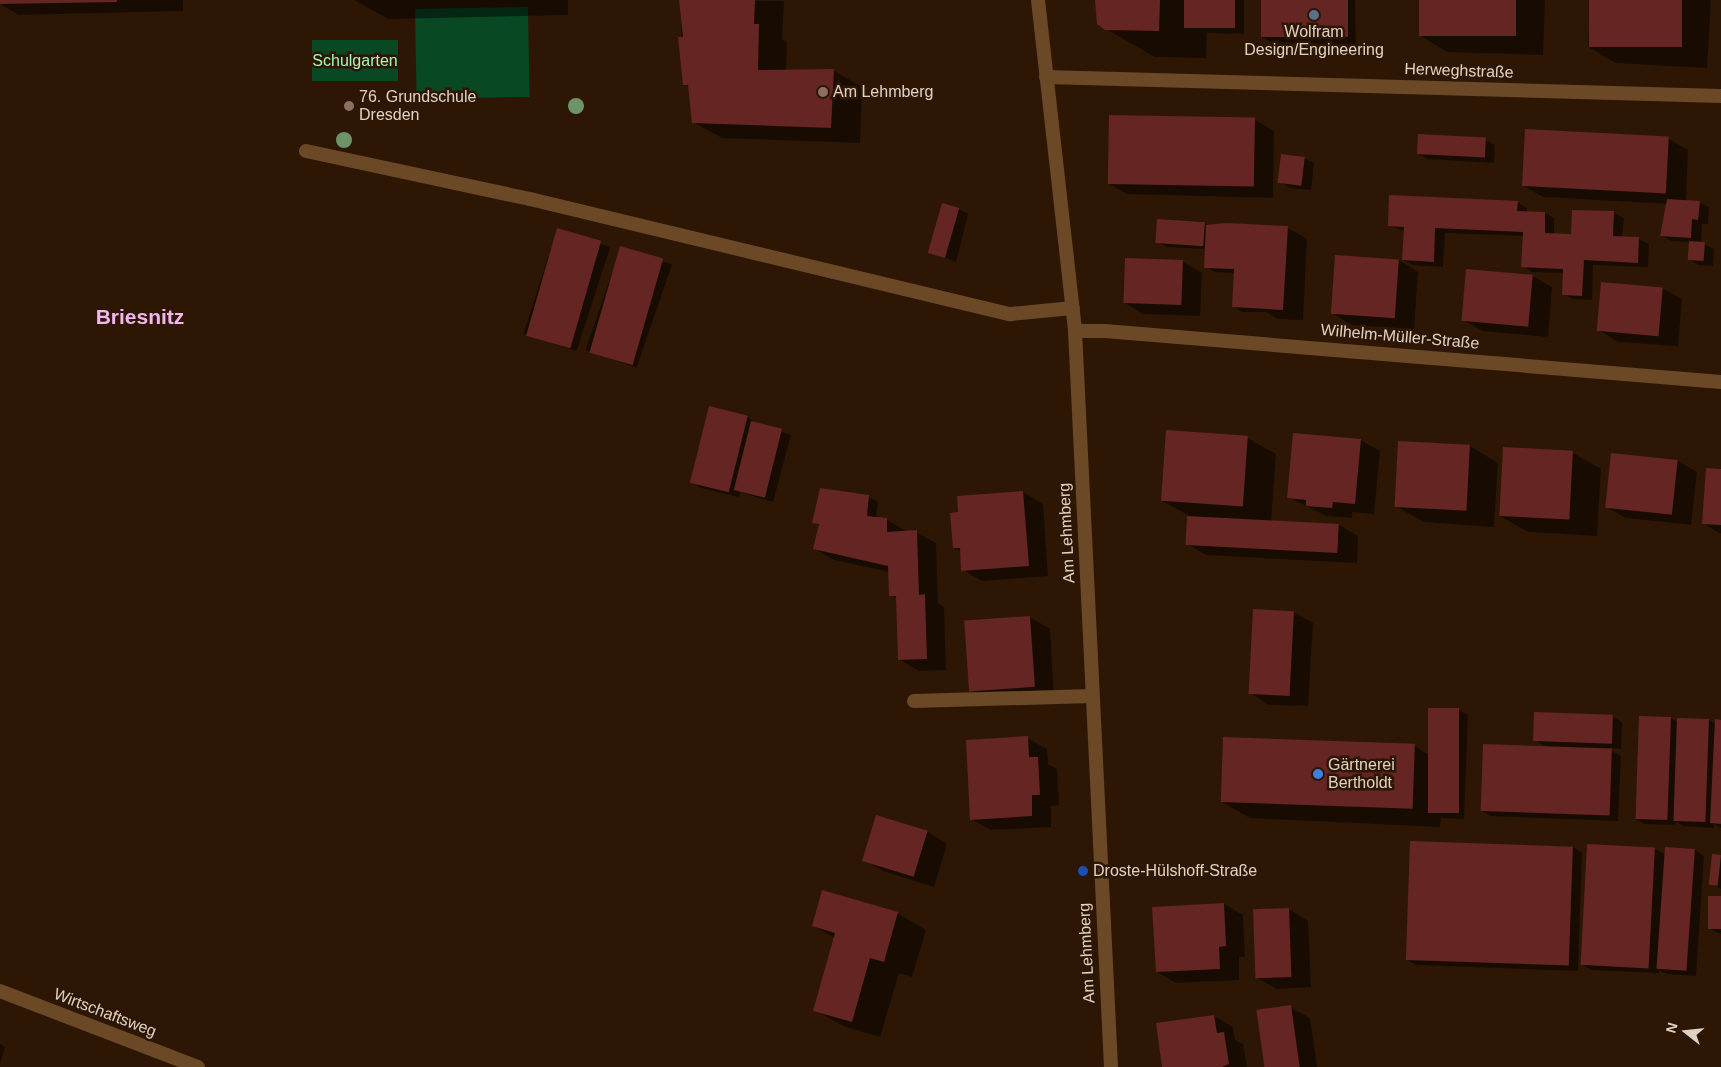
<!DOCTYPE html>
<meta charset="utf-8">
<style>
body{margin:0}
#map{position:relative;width:1721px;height:1067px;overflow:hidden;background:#2d1704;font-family:Arial,sans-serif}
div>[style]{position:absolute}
.green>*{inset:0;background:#084823;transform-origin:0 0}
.shadow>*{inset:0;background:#0007;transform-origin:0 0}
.building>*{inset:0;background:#642523;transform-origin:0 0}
.service>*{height:14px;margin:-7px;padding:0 7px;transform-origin:7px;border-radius:7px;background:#6b4926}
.minor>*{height:14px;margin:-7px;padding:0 7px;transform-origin:7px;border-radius:7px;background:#6b4926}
.tertiary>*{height:14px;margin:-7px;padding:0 7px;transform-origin:7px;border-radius:7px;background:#6b4926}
.trees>*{width:16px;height:16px;margin:-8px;border-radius:50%;background:#6d9368}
.dots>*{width:14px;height:14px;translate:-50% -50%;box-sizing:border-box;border:2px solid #2d1704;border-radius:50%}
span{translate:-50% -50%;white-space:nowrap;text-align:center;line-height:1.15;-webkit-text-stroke:5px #2d1704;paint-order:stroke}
.poi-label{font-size:16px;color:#e0d1c5}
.left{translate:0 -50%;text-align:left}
.park-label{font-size:16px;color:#a1f9b9}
.street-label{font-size:16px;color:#e0d1c5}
.district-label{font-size:21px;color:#f1b6ee;font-weight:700}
.north{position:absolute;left:1661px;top:1007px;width:50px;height:50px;-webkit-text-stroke:4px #2d1704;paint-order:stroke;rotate:286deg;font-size:14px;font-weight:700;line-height:20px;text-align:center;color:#e0d1c5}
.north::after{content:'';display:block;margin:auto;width:18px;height:22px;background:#e0d1c5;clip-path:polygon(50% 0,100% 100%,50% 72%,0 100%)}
</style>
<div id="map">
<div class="green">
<div style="left:528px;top:7px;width:90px;height:113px;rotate:89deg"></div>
<div style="left:398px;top:40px;width:41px;height:86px;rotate:90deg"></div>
</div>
<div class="shadow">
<div style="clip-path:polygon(0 0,183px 0,183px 11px,19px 15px,0 4px)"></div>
<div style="clip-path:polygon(354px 0,568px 0,568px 15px,388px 19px)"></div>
<div style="clip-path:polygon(680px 0,784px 1px,782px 39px,787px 42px,786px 71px,833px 70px,862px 87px,860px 143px,722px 138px,693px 122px,690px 88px,684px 84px)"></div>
<div style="clip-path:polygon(1096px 0,1244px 0,1244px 34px,1207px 33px,1206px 58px,1155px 57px,1106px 29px)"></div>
<div style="clip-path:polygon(1262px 0,1355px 0,1356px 45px,1271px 42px,1261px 37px)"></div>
<div style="clip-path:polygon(1420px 0,1545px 0,1543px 55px,1447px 52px,1419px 35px)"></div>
<div style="clip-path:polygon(1590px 0,1711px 0,1707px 68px,1616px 63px,1588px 47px)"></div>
<div style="clip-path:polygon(1255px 120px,1274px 131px,1273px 198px,1127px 194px,1108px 183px)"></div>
<div style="clip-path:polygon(1526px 131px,1669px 139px,1688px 150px,1686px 201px,1699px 202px,1709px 207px,1708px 224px,1702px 224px,1701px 243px,1714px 249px,1713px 266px,1698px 265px,1689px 259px,1690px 242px,1671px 241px,1661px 235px,1668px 204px,1543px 197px,1523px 186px)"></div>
<div style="clip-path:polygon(1486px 140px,1495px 145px,1494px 163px,1428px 159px,1419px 154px)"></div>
<div style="clip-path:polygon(1304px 158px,1314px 163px,1311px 190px,1290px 188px,1280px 182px)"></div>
<div style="clip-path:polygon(1517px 202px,1527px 208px,1527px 212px,1545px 213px,1554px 218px,1554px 235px,1572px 236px,1573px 211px,1614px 213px,1624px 218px,1622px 238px,1639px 239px,1649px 244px,1648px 267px,1593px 265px,1592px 300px,1573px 299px,1563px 294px,1564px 273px,1532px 272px,1523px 266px,1524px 236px,1445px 233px,1443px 267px,1413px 265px,1403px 260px,1405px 231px,1389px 225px)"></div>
<div style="clip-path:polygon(959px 209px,968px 214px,956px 262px,930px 252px)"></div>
<div style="clip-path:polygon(1204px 223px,1210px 226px,1288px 228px,1307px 239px,1303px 320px,1278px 319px,1266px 312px,1242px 312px,1233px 306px,1235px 273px,1215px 272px,1205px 267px,1206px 249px,1167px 247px,1157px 242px)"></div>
<div style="left:557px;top:230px;width:56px;height:109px;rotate:18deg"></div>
<div style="left:621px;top:247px;width:54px;height:109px;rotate:19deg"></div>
<div style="clip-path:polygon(1399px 260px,1418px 272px,1414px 329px,1352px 325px,1332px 313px)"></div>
<div style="clip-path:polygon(1183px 262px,1202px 273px,1200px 316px,1143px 314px,1123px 302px)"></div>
<div style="clip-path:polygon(1467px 270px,1533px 276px,1552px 287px,1548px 337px,1483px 331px,1463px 320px)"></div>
<div style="clip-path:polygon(1662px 288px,1682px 299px,1678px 346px,1618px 342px,1599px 330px)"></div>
<div style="clip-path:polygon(747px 417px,756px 423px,791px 435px,773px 502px,740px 492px,739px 497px,701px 488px,692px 482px)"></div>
<div style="clip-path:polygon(1247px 438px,1276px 454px,1271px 522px,1339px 525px,1358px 536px,1357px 563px,1206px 555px,1187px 544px,1188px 515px,1162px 501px)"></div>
<div style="clip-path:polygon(1360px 440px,1380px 451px,1374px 514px,1352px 512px,1352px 518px,1326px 516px,1288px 497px)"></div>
<div style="clip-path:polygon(1399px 442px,1470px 446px,1498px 463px,1494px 527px,1424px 522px,1395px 506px)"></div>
<div style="clip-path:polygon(1573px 453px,1601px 469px,1597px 536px,1528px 532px,1500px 516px)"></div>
<div style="clip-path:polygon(1612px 454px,1678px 461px,1697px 472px,1691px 525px,1626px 518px,1606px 507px)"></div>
<div style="clip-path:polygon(1721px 470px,1721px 534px,1704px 524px)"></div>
<div style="clip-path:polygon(1023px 492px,1043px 504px,1048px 576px,982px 581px,963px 570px,962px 552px,954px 548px)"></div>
<div style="clip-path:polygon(868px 496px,878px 502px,876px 518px,887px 520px,906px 531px,916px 532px,936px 543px,938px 603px,944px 607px,946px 670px,919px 671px,900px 660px,898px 599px,890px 595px,890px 572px,834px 560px,815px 549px,820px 526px,814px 522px)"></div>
<div style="clip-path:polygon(1293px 612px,1313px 623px,1308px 706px,1269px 705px,1250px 693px)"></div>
<div style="clip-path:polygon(1030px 617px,1050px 629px,1054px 698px,990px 702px,971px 691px)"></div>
<div style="clip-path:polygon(1458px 710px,1468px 715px,1464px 819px,1441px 818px,1440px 827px,1250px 818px,1222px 802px,1415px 746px,1427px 754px)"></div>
<div style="clip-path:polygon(1612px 716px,1622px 722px,1621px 749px,1607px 748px,1621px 756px,1618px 821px,1491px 816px,1481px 811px,1548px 748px,1535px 740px)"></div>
<div style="clip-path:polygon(1640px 717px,1671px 718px,1678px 722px,1678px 719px,1709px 720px,1716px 724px,1721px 721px,1721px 828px,1714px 824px,1714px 828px,1683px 826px,1676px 822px,1675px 825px,1645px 824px,1635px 819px)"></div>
<div style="clip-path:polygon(1027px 738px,1047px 749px,1048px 764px,1057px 769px,1059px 805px,1051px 806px,1051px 827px,991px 830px,971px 819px)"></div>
<div style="clip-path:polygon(877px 817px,928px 832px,947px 844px,934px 887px,883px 871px,864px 860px)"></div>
<div style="clip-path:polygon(1588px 845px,1655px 849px,1666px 855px,1666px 848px,1695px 850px,1704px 856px,1696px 976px,1667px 974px,1659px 970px,1659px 973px,1592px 970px,1583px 965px)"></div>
<div style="clip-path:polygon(1573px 847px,1582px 853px,1578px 971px,1416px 965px,1407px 960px)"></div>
<div style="clip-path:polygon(1721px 856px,1721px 889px,1712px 884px)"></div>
<div style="clip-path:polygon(1721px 898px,1721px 934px,1708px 928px)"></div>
<div style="clip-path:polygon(1224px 904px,1243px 915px,1245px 957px,1239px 957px,1239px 980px,1176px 983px,1157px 972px)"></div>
<div style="clip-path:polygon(1289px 909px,1308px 921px,1311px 987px,1277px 989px,1257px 978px)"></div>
<div style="clip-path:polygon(897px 913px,926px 930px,912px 977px,899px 973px,880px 1037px,843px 1026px,815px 1010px,835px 938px,813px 926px)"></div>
<div style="clip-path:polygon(1290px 1007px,1310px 1018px,1317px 1067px,1265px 1067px)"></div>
<div style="clip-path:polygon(1214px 1016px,1233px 1027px,1235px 1040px,1243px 1044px,1247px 1067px,1164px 1067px)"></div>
<div style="clip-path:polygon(0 1044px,5px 1047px,0 1064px)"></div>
</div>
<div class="building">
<div style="clip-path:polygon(0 0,117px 0,117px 2px,0 4px)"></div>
<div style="clip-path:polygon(679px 0,755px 0,754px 24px,759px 24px,758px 70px,834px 69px,831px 128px,692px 123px,688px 85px,683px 85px,678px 37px,683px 37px)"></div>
<div style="clip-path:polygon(1095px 0,1160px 0,1159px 31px,1105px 30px,1097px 24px)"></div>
<div style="left:1184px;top:0;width:51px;height:28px"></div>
<div style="left:1261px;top:0;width:87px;height:37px"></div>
<div style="left:1419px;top:0;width:97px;height:36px"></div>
<div style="left:1589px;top:0;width:93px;height:47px"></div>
<div style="left:1109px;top:115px;width:146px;height:69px;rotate:1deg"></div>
<div style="left:1525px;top:129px;width:144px;height:57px;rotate:3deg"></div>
<div style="left:1418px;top:134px;width:68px;height:20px;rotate:3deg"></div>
<div style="left:1281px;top:154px;width:24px;height:29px;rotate:7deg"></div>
<div style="clip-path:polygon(1389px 195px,1518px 201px,1517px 211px,1545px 212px,1545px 233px,1571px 234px,1572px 210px,1614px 211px,1613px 236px,1639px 237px,1638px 263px,1584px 260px,1582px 296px,1562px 295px,1563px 269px,1521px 267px,1523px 232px,1435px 228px,1434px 262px,1402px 260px,1404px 227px,1388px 226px)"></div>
<div style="clip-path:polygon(1667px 199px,1700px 201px,1698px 220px,1692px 219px,1691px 238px,1660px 236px)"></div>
<div style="left:942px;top:203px;width:18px;height:52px;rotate:16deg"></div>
<div style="left:1157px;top:219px;width:48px;height:24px;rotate:4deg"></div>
<div style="clip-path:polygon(1226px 223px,1288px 226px,1283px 310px,1232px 307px,1234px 269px,1204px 268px,1206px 225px)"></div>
<div style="left:557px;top:228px;width:46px;height:112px;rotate:16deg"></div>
<div style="left:1689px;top:241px;width:16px;height:19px;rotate:4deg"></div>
<div style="left:620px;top:246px;width:45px;height:111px;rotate:16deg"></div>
<div style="left:1335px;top:255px;width:64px;height:59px;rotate:4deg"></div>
<div style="left:1125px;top:258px;width:58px;height:45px;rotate:2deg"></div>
<div style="left:1466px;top:269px;width:67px;height:52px;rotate:5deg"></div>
<div style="left:1601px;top:282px;width:62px;height:49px;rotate:5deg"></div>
<div style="left:709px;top:406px;width:40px;height:79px;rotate:14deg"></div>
<div style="left:751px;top:421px;width:32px;height:71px;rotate:14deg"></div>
<div style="left:1166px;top:430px;width:82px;height:71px;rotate:4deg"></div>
<div style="clip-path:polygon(1293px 433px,1361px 439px,1355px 504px,1333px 502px,1332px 508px,1306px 506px,1306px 500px,1287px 498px)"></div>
<div style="left:1398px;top:441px;width:72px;height:66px;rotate:3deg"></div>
<div style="left:1503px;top:447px;width:70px;height:69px;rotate:3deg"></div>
<div style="left:1611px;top:453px;width:67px;height:55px;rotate:6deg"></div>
<div style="clip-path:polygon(1706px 468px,1721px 469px,1721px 525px,1702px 524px)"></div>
<div style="clip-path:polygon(820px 488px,869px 495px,867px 516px,887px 518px,887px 532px,917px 530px,919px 595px,925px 594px,927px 659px,898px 660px,896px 596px,889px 596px,888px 566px,813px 549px,819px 524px,812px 523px)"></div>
<div style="clip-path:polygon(1023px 491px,1029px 566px,961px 571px,960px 548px,953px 548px,950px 513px,958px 512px,957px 496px)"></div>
<div style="left:1187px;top:516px;width:152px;height:29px;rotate:3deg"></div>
<div style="left:1253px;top:609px;width:41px;height:85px;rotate:3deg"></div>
<div style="left:1030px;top:616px;width:71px;height:66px;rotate:86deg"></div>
<div style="left:1428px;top:708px;width:31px;height:105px"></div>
<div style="left:1534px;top:712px;width:79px;height:29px;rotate:2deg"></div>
<div style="left:1639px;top:716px;width:32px;height:103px;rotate:2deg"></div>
<div style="left:1677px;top:718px;width:32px;height:103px;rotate:2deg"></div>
<div style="clip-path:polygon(1715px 719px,1721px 720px,1721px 824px,1710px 823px)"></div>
<div style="clip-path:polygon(1028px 736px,1029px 757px,1038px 757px,1040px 795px,1032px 795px,1032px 816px,970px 820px,966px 740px)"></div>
<div style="left:1223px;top:737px;width:192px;height:65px;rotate:2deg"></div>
<div style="left:1483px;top:744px;width:129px;height:67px;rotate:2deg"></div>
<div style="left:876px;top:815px;width:54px;height:48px;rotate:17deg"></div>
<div style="left:1410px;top:841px;width:163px;height:119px;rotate:2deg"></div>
<div style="left:1587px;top:844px;width:68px;height:121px;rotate:3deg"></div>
<div style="left:1665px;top:847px;width:30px;height:122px;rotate:4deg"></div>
<div style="left:1712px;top:854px;width:9px;height:31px;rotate:6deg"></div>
<div style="clip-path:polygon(822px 890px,898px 912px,884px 962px,870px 958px,852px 1022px,813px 1011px,835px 933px,812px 926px)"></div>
<div style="left:1708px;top:896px;width:13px;height:33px"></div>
<div style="clip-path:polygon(1224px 903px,1226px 946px,1219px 947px,1220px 969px,1156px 972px,1152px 907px)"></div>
<div style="left:1289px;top:908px;width:69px;height:36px;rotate:88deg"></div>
<div style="left:1291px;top:1005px;width:63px;height:35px;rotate:82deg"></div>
<div style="clip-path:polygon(1214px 1015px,1217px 1033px,1224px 1032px,1229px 1064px,1222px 1067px,1162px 1067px,1156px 1023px)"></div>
</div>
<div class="service">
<div style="left:306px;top:151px;width:229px;rotate:12.1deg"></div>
<div style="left:530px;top:199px;width:494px;rotate:13.5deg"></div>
<div style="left:1010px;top:314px;width:63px;rotate:-5.4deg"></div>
<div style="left:914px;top:701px;width:178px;rotate:-1.6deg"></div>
<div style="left:0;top:991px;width:212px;rotate:21deg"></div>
</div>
<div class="minor">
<div style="left:1046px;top:77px;width:675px;rotate:1.61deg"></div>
<div style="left:1075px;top:331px;width:30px"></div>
<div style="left:1105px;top:331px;width:618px;rotate:4.73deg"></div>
</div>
<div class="tertiary">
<div style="left:1038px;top:0;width:333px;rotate:83.6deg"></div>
<div style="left:1075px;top:331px;width:737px;rotate:87.2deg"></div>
</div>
<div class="trees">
<div style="left:576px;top:106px"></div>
<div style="left:344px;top:140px"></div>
</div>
<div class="dots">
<div style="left:1314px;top:15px;background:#5c6f8a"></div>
<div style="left:823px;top:92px;background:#8d6e63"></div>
<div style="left:349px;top:106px;background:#8d6e63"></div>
<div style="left:1318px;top:774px;background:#3f7fe0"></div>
<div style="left:1083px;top:871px;background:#1a4fb4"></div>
</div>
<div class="poi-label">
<span style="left:1314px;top:41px">Wolfram<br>Design/Engineering</span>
<span class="left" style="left:833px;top:92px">Am Lehmberg</span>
<span class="left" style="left:359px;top:106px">76. Grundschule<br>Dresden</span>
<span class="left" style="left:1328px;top:774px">Gärtnerei<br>Bertholdt</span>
<span class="left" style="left:1093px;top:871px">Droste-Hülshoff-Straße</span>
</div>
<div class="park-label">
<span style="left:355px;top:61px">Schulgarten</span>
</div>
<div class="street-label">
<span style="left:1459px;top:71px;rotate:2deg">Herweghstraße</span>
<span style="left:1400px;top:337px;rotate:5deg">Wilhelm-Müller-Straße</span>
<span style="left:1067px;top:533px;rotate:-93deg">Am Lehmberg</span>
<span style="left:1087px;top:953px;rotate:-93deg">Am Lehmberg</span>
<span style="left:105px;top:1013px;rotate:21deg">Wirtschaftsweg</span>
</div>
<div class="district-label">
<span style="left:140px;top:317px">Briesnitz</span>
</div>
<div class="north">N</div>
</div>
